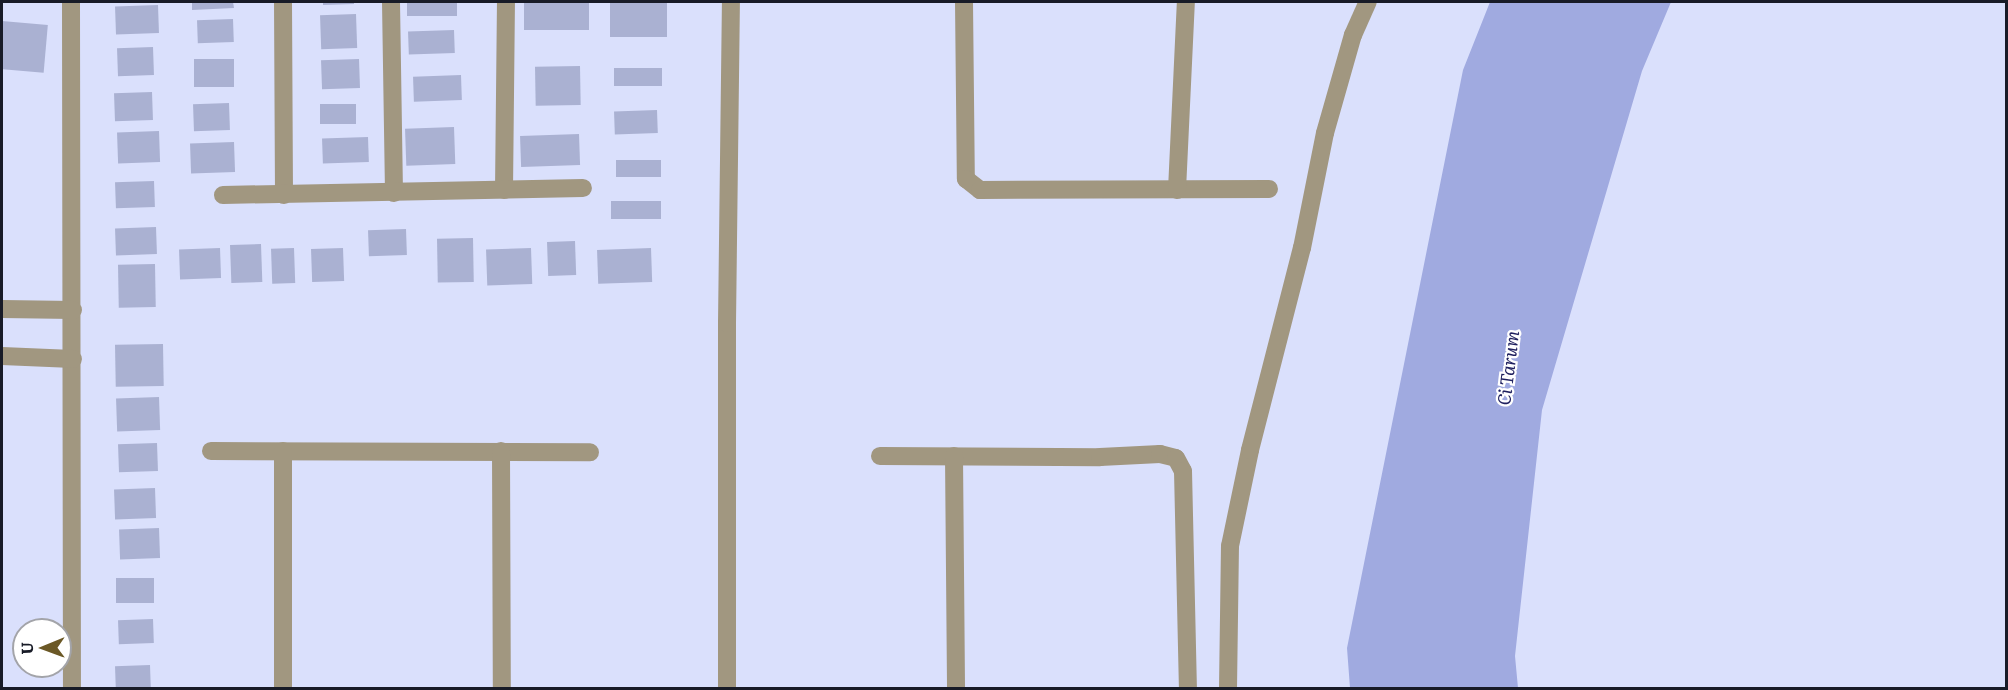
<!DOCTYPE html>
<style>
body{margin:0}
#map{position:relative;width:2008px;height:690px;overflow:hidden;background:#dae0fc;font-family:Literata,serif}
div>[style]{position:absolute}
.water>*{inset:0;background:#a0aae0}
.building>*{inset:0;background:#aab1d2;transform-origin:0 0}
.street>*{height:18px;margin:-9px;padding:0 9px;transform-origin:9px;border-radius:9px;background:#a19780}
span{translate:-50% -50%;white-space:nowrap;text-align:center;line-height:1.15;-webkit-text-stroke:4.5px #fff;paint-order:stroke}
.water-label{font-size:18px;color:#1f205f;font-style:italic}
.frame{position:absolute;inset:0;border:3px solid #181b27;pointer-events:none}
.north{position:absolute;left:12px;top:618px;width:60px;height:60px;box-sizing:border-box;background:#fff;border:2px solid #a3a4a9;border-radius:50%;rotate:269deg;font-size:16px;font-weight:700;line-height:24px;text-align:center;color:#181b27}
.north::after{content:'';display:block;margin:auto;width:21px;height:27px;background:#6b5826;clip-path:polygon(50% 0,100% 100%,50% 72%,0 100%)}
</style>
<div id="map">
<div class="water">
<div style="clip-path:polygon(1490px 2px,1671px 2px,1642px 71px,1542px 410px,1515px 656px,1518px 688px,1350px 688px,1347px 648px,1463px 70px)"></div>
</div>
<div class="building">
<div style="clip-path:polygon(192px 2px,233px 2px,234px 8px,192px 10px)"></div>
<div style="clip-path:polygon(323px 2px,354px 2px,354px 4px,323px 5px)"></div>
<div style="left:407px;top:2px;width:50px;height:14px"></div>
<div style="left:524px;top:2px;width:65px;height:28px"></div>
<div style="left:610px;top:2px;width:57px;height:35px"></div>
<div style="left:158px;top:5px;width:28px;height:43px;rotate:88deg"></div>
<div style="left:356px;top:14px;width:34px;height:36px;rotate:88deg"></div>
<div style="left:233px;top:19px;width:23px;height:36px;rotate:88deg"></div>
<div style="left:2px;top:21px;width:46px;height:48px;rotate:5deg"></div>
<div style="left:454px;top:30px;width:23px;height:46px;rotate:88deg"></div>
<div style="left:153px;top:47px;width:28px;height:36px;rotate:88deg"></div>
<div style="left:234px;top:59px;width:28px;height:40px;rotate:90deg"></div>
<div style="left:359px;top:59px;width:29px;height:38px;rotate:88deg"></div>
<div style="left:580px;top:66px;width:39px;height:45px;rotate:89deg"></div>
<div style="left:662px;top:68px;width:18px;height:48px;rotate:90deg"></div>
<div style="left:461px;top:75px;width:25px;height:48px;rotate:88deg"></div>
<div style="left:152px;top:92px;width:28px;height:38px;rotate:88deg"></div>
<div style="left:229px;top:103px;width:27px;height:36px;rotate:88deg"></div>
<div style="left:356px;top:104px;width:20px;height:36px;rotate:90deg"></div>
<div style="left:657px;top:110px;width:23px;height:43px;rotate:88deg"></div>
<div style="left:454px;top:127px;width:37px;height:49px;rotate:88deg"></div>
<div style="left:159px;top:131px;width:31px;height:42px;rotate:88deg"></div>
<div style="left:579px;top:134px;width:31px;height:59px;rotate:88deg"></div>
<div style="left:368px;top:137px;width:25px;height:46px;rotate:88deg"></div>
<div style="left:234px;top:142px;width:30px;height:44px;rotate:88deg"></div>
<div style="left:661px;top:160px;width:17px;height:45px;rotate:90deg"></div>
<div style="left:154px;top:181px;width:26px;height:39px;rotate:88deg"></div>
<div style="left:661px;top:201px;width:18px;height:50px;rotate:90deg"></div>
<div style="left:156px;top:227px;width:27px;height:41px;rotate:88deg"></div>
<div style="left:406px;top:229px;width:26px;height:38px;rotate:88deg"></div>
<div style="left:473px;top:238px;width:44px;height:36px;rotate:89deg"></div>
<div style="left:575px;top:241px;width:34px;height:28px;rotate:88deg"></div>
<div style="left:261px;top:244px;width:38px;height:31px;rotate:88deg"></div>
<div style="left:220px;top:248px;width:30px;height:41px;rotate:88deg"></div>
<div style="left:294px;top:248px;width:35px;height:23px;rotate:88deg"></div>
<div style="left:343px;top:248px;width:33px;height:32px;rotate:88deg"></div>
<div style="left:531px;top:248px;width:36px;height:45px;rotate:88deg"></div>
<div style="left:651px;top:248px;width:34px;height:54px;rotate:88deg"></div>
<div style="left:155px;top:264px;width:43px;height:37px;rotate:89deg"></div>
<div style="left:163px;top:344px;width:42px;height:48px;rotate:89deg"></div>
<div style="left:159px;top:397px;width:33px;height:43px;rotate:88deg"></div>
<div style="left:157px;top:443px;width:28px;height:39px;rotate:88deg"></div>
<div style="left:155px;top:488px;width:30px;height:41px;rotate:88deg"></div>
<div style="left:159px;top:528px;width:30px;height:40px;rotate:88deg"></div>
<div style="left:154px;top:578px;width:25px;height:38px;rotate:90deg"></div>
<div style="left:153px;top:619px;width:24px;height:35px;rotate:88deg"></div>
<div style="left:150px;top:665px;width:23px;height:35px;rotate:88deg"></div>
</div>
<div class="street">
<div style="left:71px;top:2px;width:686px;rotate:89.92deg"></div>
<div style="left:283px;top:2px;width:193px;rotate:89.7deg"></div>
<div style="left:391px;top:2px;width:191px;rotate:89.1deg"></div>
<div style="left:964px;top:2px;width:177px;rotate:89.4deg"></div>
<div style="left:966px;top:179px;width:18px;rotate:38deg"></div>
<div style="left:980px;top:190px;width:289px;rotate:-0.2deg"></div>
<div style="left:504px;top:190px;width:188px;rotate:-89.4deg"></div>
<div style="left:1177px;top:190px;width:188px;rotate:-87.3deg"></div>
<div style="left:223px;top:195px;width:360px;rotate:-1.1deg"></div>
<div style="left:2px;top:309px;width:71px;rotate:0.8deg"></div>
<div style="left:2px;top:356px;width:71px;rotate:2.4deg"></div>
<div style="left:211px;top:451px;width:379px;rotate:0.2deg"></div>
<div style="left:283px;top:451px;width:237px;rotate:90deg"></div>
<div style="left:501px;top:451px;width:237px;rotate:89.8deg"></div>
<div style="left:880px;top:456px;width:220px;rotate:0.3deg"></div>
<div style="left:1100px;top:457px;width:60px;rotate:-2.9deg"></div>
<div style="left:1160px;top:454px;width:16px;rotate:14deg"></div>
<div style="left:1176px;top:458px;width:15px;rotate:62deg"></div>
<div style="left:1183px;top:471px;width:217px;rotate:88.7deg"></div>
<div style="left:954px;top:456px;width:232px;rotate:89.5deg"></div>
<div style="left:727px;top:688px;width:365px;rotate:-90deg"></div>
<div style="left:727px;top:323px;width:321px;rotate:-89.3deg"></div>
<div style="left:1228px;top:688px;width:142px;rotate:-89.2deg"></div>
<div style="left:1230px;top:546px;width:98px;rotate:-78.2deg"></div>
<div style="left:1250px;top:450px;width:209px;rotate:-75.6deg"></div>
<div style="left:1302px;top:248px;width:117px;rotate:-78.7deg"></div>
<div style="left:1325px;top:133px;width:102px;rotate:-74.1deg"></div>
<div style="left:1353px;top:35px;width:36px;rotate:-66deg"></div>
</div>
<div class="water-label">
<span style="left:1508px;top:368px;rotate:-83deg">Ci Tarum</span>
</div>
<div class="frame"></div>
<div class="north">U</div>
</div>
